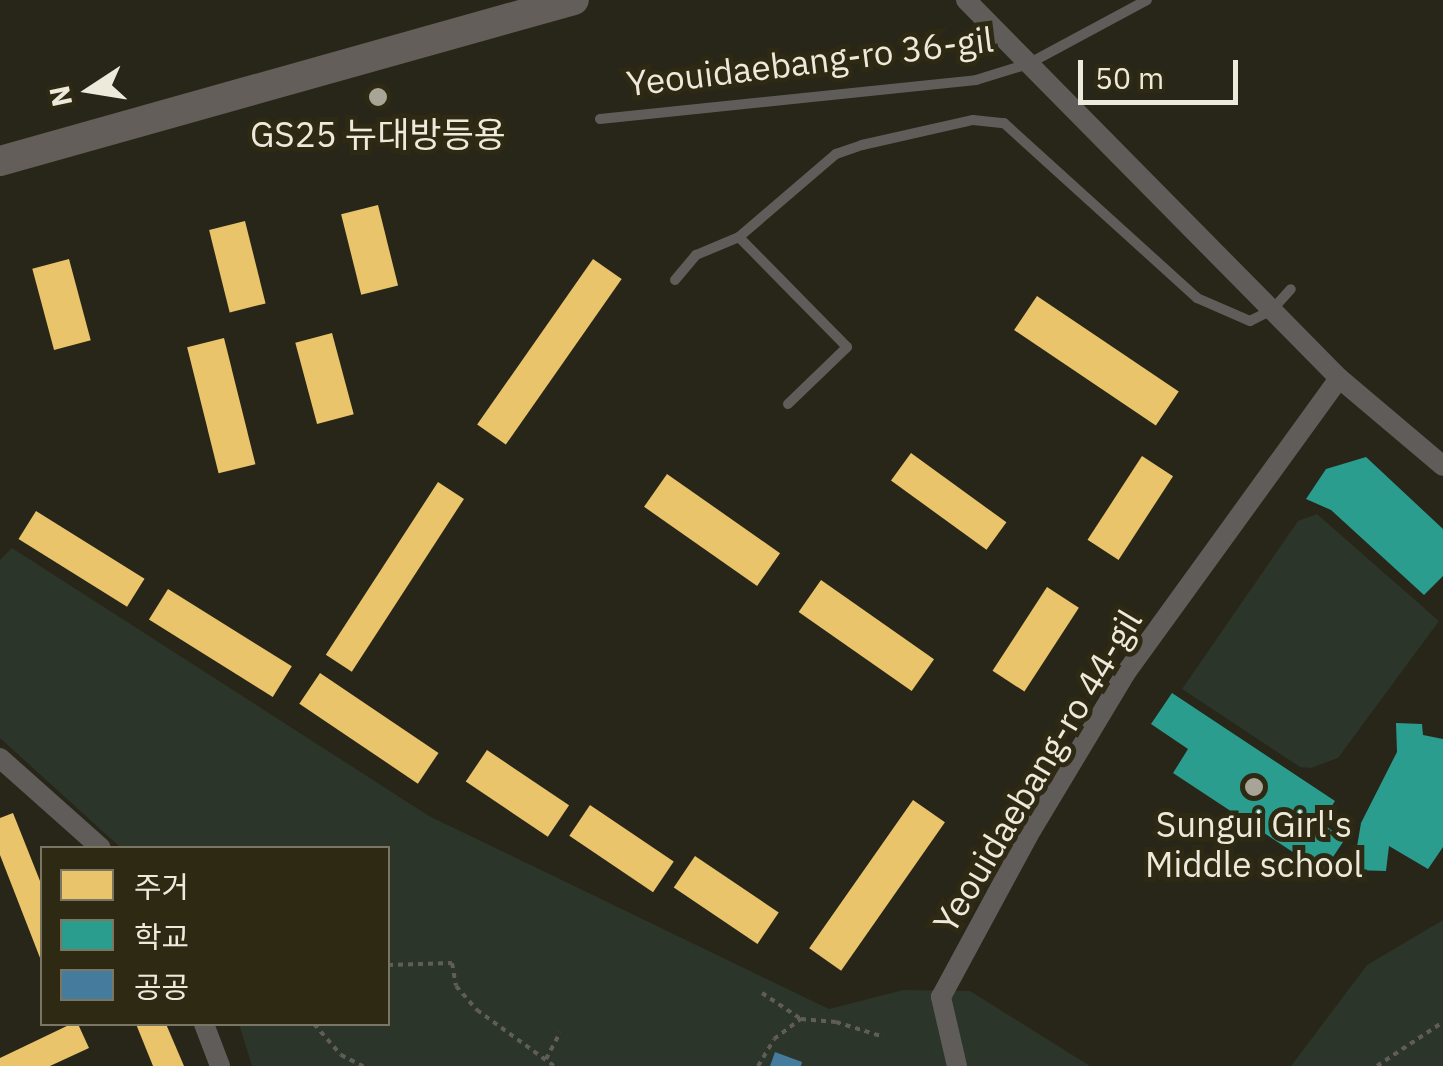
<!DOCTYPE html>
<meta charset="utf-8">
<style>
body{margin:0}
#map{position:relative;width:1443px;height:1066px;overflow:hidden;background:#282519;font-family:"IBM Plex Sans","Noto Sans KR",sans-serif}
div>[style]{position:absolute}
.green>*{inset:0;background:#2c3529}
.homes>*{inset:0;background:#e9c46a;transform-origin:0 0}
.schools>*{inset:0;background:#2a9d8f}
.public>*{inset:0;background:#457b9d}
.path>*{height:4px;margin-top:-2px;transform-origin:0;background:repeating-linear-gradient(90deg,#605d57 0 5px,transparent 0 10px)}
.lane>*{height:10px;margin:-5px;padding:0 5px;transform-origin:5px;border-radius:5px;background:#605c59}
.street>*{height:20px;margin:-10px;padding:0 10px;transform-origin:10px;border-radius:10px;background:#605c59}
.secondary>*{height:30px;margin:-15px;padding:0 15px;transform-origin:15px;border-radius:15px;background:#635e59}
.dots>*{width:28px;height:28px;translate:-50% -50%;box-sizing:border-box;border:5px solid #2e2913;border-radius:50%}
span{translate:-50% -50%;white-space:nowrap;text-align:center;line-height:1.15;-webkit-text-stroke:10px #2e2913;paint-order:stroke}
.street-label{font-size:35px;color:#edeadc}
.poi-label{font-size:35px;color:#edeadc}
.legend{position:absolute;left:40px;top:846px;width:350px;height:180px;box-sizing:border-box;background:#2e2913;border:2px solid #7a7663;margin:0;padding:12px 18px;list-style:none;font-size:30px;color:#edeadc}
.legend li{display:flex;align-items:center;gap:20px;height:50px}
.legend b{width:50px;border:2px solid #7a7663}
.north{position:absolute;left:40px;top:40px;width:100px;height:100px;-webkit-text-stroke:8px #2e2913;paint-order:stroke;rotate:258deg;font-size:28px;font-weight:700;line-height:40px;text-align:center;color:#edeadc}
.north::after{content:'';display:block;margin:auto;width:35px;height:45px;background:#edeadc;clip-path:polygon(50% 0,100% 100%,50% 72%,0 100%)}
.scale{position:absolute;left:1078px;top:60px;width:160px;height:45px;box-sizing:border-box;border:5px solid #edeadc;border-top:0;padding-left:12px;font-size:30px;line-height:35px;white-space:nowrap;color:#edeadc;-webkit-text-stroke:8px #2e2913;paint-order:stroke}
</style>
<div id="map">
<div class="green">
<div style="clip-path:polygon(1317px 514px,1439px 621px,1338px 758px,1311px 768px,1300px 767px,1182px 689px,1298px 521px)"></div>
<div style="clip-path:polygon(12px 548px,429px 816px,829px 1009px,903px 990px,970px 991px,1090px 1066px,252px 1066px,239px 1024px,388px 1024px,388px 848px,121px 848px,0 738px,0 560px)"></div>
<div style="clip-path:polygon(1443px 920px,1443px 1066px,1291px 1066px,1367px 965px)"></div>
</div>
<div class="homes">
<div style="left:378px;top:205px;width:83px;height:38px;rotate:76deg"></div>
<div style="left:245px;top:221px;width:85px;height:37px;rotate:76deg"></div>
<div style="left:69px;top:259px;width:84px;height:38px;rotate:75deg"></div>
<div style="left:593px;top:259px;width:35px;height:202px;rotate:35deg"></div>
<div style="left:1037px;top:296px;width:171px;height:41px;rotate:34deg"></div>
<div style="left:332px;top:333px;width:84px;height:38px;rotate:75deg"></div>
<div style="left:224px;top:338px;width:130px;height:38px;rotate:76deg"></div>
<div style="left:911px;top:453px;width:118px;height:34px;rotate:36deg"></div>
<div style="left:1142px;top:456px;width:37px;height:100px;rotate:33deg"></div>
<div style="left:667px;top:474px;width:138px;height:40px;rotate:35deg"></div>
<div style="left:438px;top:482px;width:31px;height:206px;rotate:33deg"></div>
<div style="left:36px;top:511px;width:128px;height:33px;rotate:32deg"></div>
<div style="left:821px;top:580px;width:138px;height:39px;rotate:35deg"></div>
<div style="left:1047px;top:587px;width:38px;height:100px;rotate:33deg"></div>
<div style="left:168px;top:589px;width:146px;height:36px;rotate:32deg"></div>
<div style="left:320px;top:673px;width:143px;height:37px;rotate:34deg"></div>
<div style="left:487px;top:750px;width:99px;height:38px;rotate:34deg"></div>
<div style="left:913px;top:800px;width:39px;height:181px;rotate:35deg"></div>
<div style="left:590px;top:805px;width:101px;height:37px;rotate:34deg"></div>
<div style="clip-path:polygon(13px 813px,42px 886px,42px 963px,0 855px,0 818px)"></div>
<div style="left:695px;top:856px;width:101px;height:38px;rotate:34deg"></div>
<div style="clip-path:polygon(71px 1024px,78px 1024px,89px 1048px,50px 1066px,0 1066px,0 1058px)"></div>
<div style="clip-path:polygon(136px 1024px,166px 1024px,184px 1066px,153px 1066px)"></div>
</div>
<div class="schools">
<div style="clip-path:polygon(1366px 457px,1443px 529px,1443px 576px,1424px 595px,1331px 510px,1306px 499px,1326px 469px)"></div>
<div style="clip-path:polygon(1172px 693px,1335px 801px,1321px 823px,1345px 839px,1323px 872px,1173px 773px,1188px 749px,1151px 724px)"></div>
<div style="clip-path:polygon(1396px 723px,1422px 724px,1423px 735px,1443px 739px,1443px 847px,1428px 869px,1389px 846px,1386px 871px,1353px 870px,1361px 823px,1397px 752px)"></div>
</div>
<div class="public">
<div style="clip-path:polygon(775px 1052px,802px 1062px,801px 1066px,770px 1066px)"></div>
</div>
<div class="path">
<div style="left:388px;top:965px;width:64px;rotate:-1.8deg"></div>
<div style="left:452px;top:963px;width:23px;rotate:80deg"></div>
<div style="left:456px;top:986px;width:32px;rotate:49deg"></div>
<div style="left:477px;top:1010px;width:95px;rotate:36deg"></div>
<div style="left:762px;top:993px;width:47px;rotate:33.7deg"></div>
<div style="left:801px;top:1019px;width:35px;rotate:5deg"></div>
<div style="left:836px;top:1022px;width:50px;rotate:17.4deg"></div>
<div style="left:314px;top:1024px;width:41px;rotate:48.9deg"></div>
<div style="left:341px;top:1055px;width:25px;rotate:27deg"></div>
<div style="left:546px;top:1059px;width:30px;rotate:-62deg"></div>
<div style="left:758px;top:1066px;width:31px;rotate:-59deg"></div>
<div style="left:774px;top:1039px;width:34px;rotate:-37deg"></div>
<div style="left:1377px;top:1066px;width:79px;rotate:-33.7deg"></div>
</div>
<div class="lane">
<div style="left:600px;top:119px;width:378px;rotate:-5.9deg"></div>
<div style="left:976px;top:80px;width:54px;rotate:-17.1deg"></div>
<div style="left:1028px;top:64px;width:135px;rotate:-28.3deg"></div>
<div style="left:675px;top:280px;width:33px;rotate:-50deg"></div>
<div style="left:696px;top:255px;width:47px;rotate:-22.7deg"></div>
<div style="left:788px;top:404px;width:82px;rotate:-44deg"></div>
<div style="left:847px;top:347px;width:154px;rotate:-134.5deg"></div>
<div style="left:739px;top:237px;width:128px;rotate:-40.6deg"></div>
<div style="left:836px;top:154px;width:28px;rotate:-19deg"></div>
<div style="left:862px;top:145px;width:114px;rotate:-12.7deg"></div>
<div style="left:973px;top:120px;width:31px;rotate:6deg"></div>
<div style="left:1004px;top:123px;width:261px;rotate:42.2deg"></div>
<div style="left:1197px;top:298px;width:58px;rotate:23.5deg"></div>
<div style="left:1250px;top:321px;width:25px;rotate:-27deg"></div>
<div style="left:1272px;top:310px;width:28px;rotate:-48deg"></div>
</div>
<div class="street">
<div style="left:966px;top:0;width:531px;rotate:45.38deg"></div>
<div style="left:1339px;top:378px;width:136px;rotate:40.2deg"></div>
<div style="left:0;top:758px;width:135px;rotate:41.7deg"></div>
<div style="left:204px;top:1024px;width:45px;rotate:69.1deg"></div>
<div style="left:957px;top:1066px;width:71px;rotate:-103.1deg"></div>
<div style="left:941px;top:997px;width:191px;rotate:-61.6deg"></div>
<div style="left:1032px;top:829px;width:181px;rotate:-59deg"></div>
<div style="left:1125px;top:674px;width:365px;rotate:-54.1deg"></div>
</div>
<div class="secondary">
<div style="left:0;top:161px;width:596px;rotate:-15.67deg"></div>
</div>
<div class="dots">
<div style="left:378px;top:97px;background:#a8a598"></div>
<div style="left:1254px;top:787px;background:#a8a598"></div>
</div>
<div class="street-label">
<span style="left:810px;top:61px;rotate:-7deg">Yeouidaebang-ro 36-gil</span>
<span style="left:1037px;top:771px;rotate:-59deg">Yeouidaebang-ro 44-gil</span>
</div>
<div class="poi-label">
<span style="left:378px;top:134px">GS25 뉴대방등용</span>
<span style="left:1254px;top:844px">Sungui Girl's<br>Middle school</span>
</div>
<ul class="legend">
<li><b style="height:28px;background:#e9c46a"></b>주거</li>
<li><b style="height:28px;background:#2a9d8f"></b>학교</li>
<li><b style="height:28px;background:#457b9d"></b>공공</li>
</ul>
<div class="north">N</div>
<div class="scale">50 m</div>
</div>
